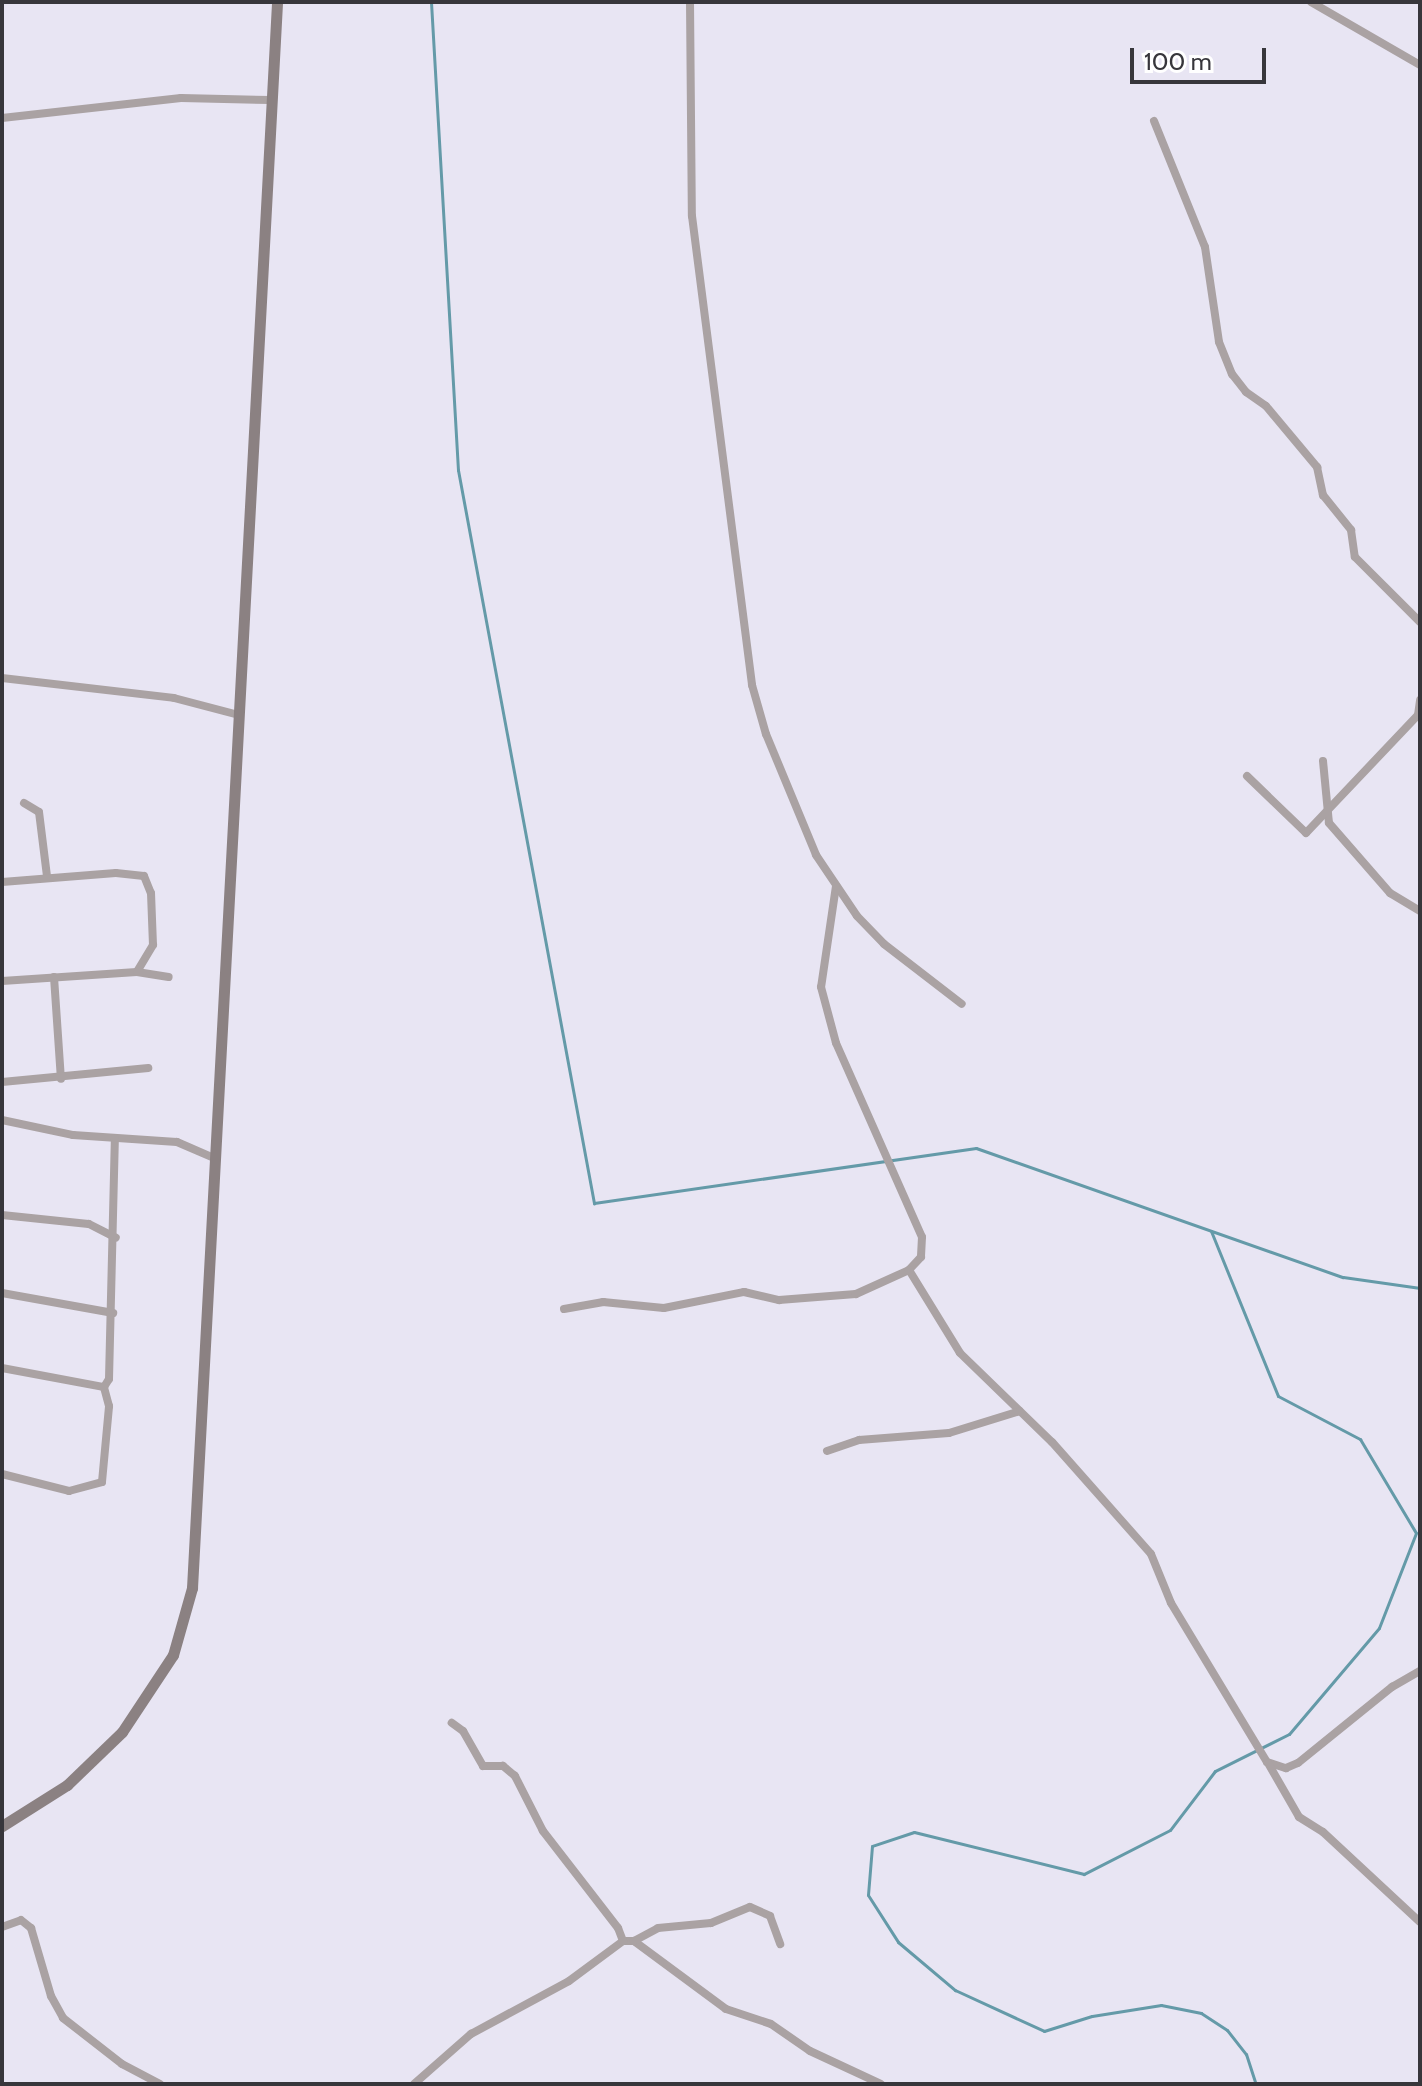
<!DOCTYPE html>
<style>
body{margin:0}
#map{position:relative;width:1422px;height:2086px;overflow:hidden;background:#e8e5f3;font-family:Cabin,sans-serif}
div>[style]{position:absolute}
.stream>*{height:3px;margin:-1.5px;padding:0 1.5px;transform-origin:1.5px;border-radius:1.5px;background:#649aa8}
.street>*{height:8px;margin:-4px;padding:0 4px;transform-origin:4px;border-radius:4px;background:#aaa2a3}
.secondary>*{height:11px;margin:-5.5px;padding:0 5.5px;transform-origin:5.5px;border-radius:5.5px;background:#8b8182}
span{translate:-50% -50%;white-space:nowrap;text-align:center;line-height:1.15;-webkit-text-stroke:6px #fff;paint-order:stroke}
.frame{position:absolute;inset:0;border:4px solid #37363b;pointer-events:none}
.scale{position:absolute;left:1130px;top:48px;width:136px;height:36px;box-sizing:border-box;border:4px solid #37363b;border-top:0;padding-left:10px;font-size:24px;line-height:28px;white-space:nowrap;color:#37363b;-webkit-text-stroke:6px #fff;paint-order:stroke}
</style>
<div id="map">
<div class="stream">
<div style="left:431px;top:2px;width:469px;rotate:86.7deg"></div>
<div style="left:458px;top:470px;width:746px;rotate:79.49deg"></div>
<div style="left:594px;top:1203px;width:386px;rotate:-8.2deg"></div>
<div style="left:976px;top:1148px;width:389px;rotate:19.4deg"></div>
<div style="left:1343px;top:1277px;width:78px;rotate:8.1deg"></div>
<div style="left:1211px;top:1231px;width:178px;rotate:67.9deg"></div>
<div style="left:1278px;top:1396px;width:93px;rotate:27.7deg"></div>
<div style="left:1360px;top:1439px;width:109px;rotate:59.2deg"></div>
<div style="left:1416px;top:1533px;width:102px;rotate:111.3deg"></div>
<div style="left:1379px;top:1628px;width:139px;rotate:130.3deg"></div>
<div style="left:1289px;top:1734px;width:83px;rotate:153.4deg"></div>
<div style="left:1215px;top:1771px;width:74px;rotate:127.3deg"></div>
<div style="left:1170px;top:1830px;width:97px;rotate:152.9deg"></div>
<div style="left:1084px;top:1874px;width:175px;rotate:-166.1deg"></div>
<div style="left:914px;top:1832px;width:44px;rotate:161.6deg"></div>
<div style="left:872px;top:1846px;width:49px;rotate:94.7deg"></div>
<div style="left:868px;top:1895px;width:56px;rotate:57.4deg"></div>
<div style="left:898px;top:1942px;width:75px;rotate:40.1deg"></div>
<div style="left:955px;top:1990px;width:98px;rotate:24.7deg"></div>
<div style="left:1044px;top:2031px;width:50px;rotate:-17.4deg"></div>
<div style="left:1092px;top:2016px;width:70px;rotate:-9.1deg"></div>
<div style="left:1161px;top:2005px;width:41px;rotate:11.3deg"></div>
<div style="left:1201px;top:2013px;width:31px;rotate:33deg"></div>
<div style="left:1227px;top:2030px;width:31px;rotate:52deg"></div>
<div style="left:1246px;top:2054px;width:32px;rotate:72deg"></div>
</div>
<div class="street">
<div style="left:690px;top:2px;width:214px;rotate:89.5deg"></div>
<div style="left:692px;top:216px;width:473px;rotate:82.7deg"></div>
<div style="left:752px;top:685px;width:51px;rotate:74.1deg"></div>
<div style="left:766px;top:734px;width:131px;rotate:67.5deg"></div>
<div style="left:816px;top:855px;width:73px;rotate:56.1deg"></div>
<div style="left:857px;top:916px;width:39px;rotate:46deg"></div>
<div style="left:884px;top:944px;width:98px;rotate:37.6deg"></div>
<div style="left:1311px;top:2px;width:126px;rotate:30deg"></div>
<div style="left:2px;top:118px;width:180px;rotate:-6.4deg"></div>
<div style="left:181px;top:98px;width:90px;rotate:1.3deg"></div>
<div style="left:1154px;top:121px;width:136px;rotate:68deg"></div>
<div style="left:1205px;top:247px;width:96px;rotate:81.6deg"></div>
<div style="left:1219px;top:342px;width:35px;rotate:68deg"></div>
<div style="left:1232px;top:374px;width:23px;rotate:52deg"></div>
<div style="left:1246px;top:392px;width:24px;rotate:35deg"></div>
<div style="left:1266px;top:406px;width:80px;rotate:50.1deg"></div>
<div style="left:1317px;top:467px;width:29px;rotate:78deg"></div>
<div style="left:1323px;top:495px;width:45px;rotate:51.3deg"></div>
<div style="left:1351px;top:530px;width:27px;rotate:82deg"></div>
<div style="left:1355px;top:557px;width:92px;rotate:45deg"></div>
<div style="left:2px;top:678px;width:173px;rotate:6.6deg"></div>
<div style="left:174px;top:698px;width:67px;rotate:14.7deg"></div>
<div style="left:1323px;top:761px;width:62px;rotate:84.5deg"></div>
<div style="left:1329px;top:823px;width:93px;rotate:48.9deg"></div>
<div style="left:1390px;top:893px;width:35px;rotate:31deg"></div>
<div style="left:1247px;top:776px;width:82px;rotate:44deg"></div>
<div style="left:1306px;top:833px;width:163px;rotate:-46.5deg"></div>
<div style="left:1418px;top:715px;width:15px;rotate:-82deg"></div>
<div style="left:24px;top:803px;width:17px;rotate:31deg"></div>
<div style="left:39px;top:812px;width:64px;rotate:82.9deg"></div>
<div style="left:2px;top:882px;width:114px;rotate:-4.5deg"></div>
<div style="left:116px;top:873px;width:28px;rotate:6deg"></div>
<div style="left:144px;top:876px;width:18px;rotate:68deg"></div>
<div style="left:151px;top:893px;width:52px;rotate:87.8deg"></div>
<div style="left:153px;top:945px;width:31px;rotate:121deg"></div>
<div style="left:836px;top:886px;width:102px;rotate:98.4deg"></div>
<div style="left:821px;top:987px;width:58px;rotate:75deg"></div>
<div style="left:836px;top:1043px;width:212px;rotate:66.1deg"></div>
<div style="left:922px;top:1237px;width:20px;rotate:93deg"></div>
<div style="left:921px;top:1257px;width:18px;rotate:133deg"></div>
<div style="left:54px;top:977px;width:102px;rotate:86.1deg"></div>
<div style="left:2px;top:981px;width:135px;rotate:-3.8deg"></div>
<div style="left:137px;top:972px;width:32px;rotate:9deg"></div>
<div style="left:2px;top:1082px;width:147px;rotate:-5.5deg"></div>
<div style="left:2px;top:1120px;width:73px;rotate:11.9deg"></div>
<div style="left:73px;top:1135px;width:104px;rotate:3.9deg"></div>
<div style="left:177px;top:1142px;width:40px;rotate:23.4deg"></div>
<div style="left:2px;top:1215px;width:87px;rotate:5.9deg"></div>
<div style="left:89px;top:1224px;width:30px;rotate:27deg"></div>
<div style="left:2px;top:1293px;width:113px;rotate:10.2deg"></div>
<div style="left:564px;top:1309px;width:40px;rotate:-10deg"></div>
<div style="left:603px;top:1302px;width:61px;rotate:5.6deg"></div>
<div style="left:664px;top:1308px;width:82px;rotate:-11.3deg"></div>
<div style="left:744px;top:1292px;width:36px;rotate:13deg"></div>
<div style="left:779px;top:1300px;width:77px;rotate:-4.5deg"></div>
<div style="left:856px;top:1294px;width:58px;rotate:-24.4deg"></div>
<div style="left:909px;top:1270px;width:97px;rotate:58.4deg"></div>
<div style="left:960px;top:1353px;width:128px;rotate:44.1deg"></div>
<div style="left:1052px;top:1442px;width:149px;rotate:48.5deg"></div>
<div style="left:1151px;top:1554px;width:53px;rotate:67.8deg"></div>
<div style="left:1171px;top:1603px;width:186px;rotate:58.9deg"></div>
<div style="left:1267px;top:1762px;width:20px;rotate:18deg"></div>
<div style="left:1286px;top:1768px;width:13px;rotate:-23deg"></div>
<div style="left:1298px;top:1763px;width:121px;rotate:-39deg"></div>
<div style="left:1392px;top:1687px;width:32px;rotate:-30deg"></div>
<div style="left:2px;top:1368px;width:104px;rotate:10.6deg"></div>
<div style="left:104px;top:1387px;width:9px;rotate:-58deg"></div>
<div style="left:109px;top:1379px;width:241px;rotate:-88.6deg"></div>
<div style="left:827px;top:1451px;width:34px;rotate:-19deg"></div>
<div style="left:859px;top:1440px;width:90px;rotate:-4.4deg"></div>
<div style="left:949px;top:1433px;width:74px;rotate:-17.2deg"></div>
<div style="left:2px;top:1474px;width:69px;rotate:14.2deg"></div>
<div style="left:69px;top:1491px;width:34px;rotate:-15deg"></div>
<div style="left:102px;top:1482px;width:76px;rotate:-84.7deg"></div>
<div style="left:109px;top:1406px;width:20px;rotate:-105deg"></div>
<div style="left:1268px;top:1763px;width:62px;rotate:60.1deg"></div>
<div style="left:1299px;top:1817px;width:28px;rotate:32deg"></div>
<div style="left:1323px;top:1832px;width:132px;rotate:42.9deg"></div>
<div style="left:2px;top:1927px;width:20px;rotate:-20deg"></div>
<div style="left:21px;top:1920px;width:13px;rotate:39deg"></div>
<div style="left:31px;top:1928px;width:71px;rotate:73.6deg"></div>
<div style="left:51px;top:1996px;width:25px;rotate:61deg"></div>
<div style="left:63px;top:2018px;width:75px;rotate:37.9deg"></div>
<div style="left:122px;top:2064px;width:43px;rotate:27.8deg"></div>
<div style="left:623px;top:1941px;width:11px"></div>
<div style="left:634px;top:1941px;width:114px;rotate:36.5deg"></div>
<div style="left:726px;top:2009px;width:47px;rotate:18.4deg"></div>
<div style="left:771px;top:2024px;width:47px;rotate:34.7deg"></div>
<div style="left:810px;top:2051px;width:78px;rotate:24.9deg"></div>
<div style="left:634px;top:1941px;width:27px;rotate:-28deg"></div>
<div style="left:658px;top:1928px;width:53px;rotate:-5.4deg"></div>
<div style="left:711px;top:1923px;width:42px;rotate:-22.3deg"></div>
<div style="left:750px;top:1907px;width:22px;rotate:24deg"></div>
<div style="left:770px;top:1916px;width:30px;rotate:70deg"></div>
<div style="left:414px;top:2084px;width:76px;rotate:-41.3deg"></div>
<div style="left:471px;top:2034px;width:111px;rotate:-28.4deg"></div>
<div style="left:569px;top:1981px;width:67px;rotate:-36.5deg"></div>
<div style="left:623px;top:1941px;width:14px;rotate:-111deg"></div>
<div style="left:618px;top:1928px;width:123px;rotate:-127.7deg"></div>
<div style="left:543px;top:1831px;width:62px;rotate:-117deg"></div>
<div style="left:515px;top:1776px;width:16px;rotate:-140deg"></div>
<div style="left:503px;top:1766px;width:20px;rotate:180deg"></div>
<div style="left:483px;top:1766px;width:40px;rotate:-119.7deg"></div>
<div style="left:463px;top:1731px;width:14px;rotate:-144deg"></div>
</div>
<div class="secondary">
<div style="left:2px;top:1826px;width:77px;rotate:-32.2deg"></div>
<div style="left:67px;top:1785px;width:76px;rotate:-43.9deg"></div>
<div style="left:122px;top:1732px;width:92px;rotate:-56.5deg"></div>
<div style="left:173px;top:1655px;width:70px;rotate:-74.2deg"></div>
<div style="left:192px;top:1588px;width:1588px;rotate:-86.93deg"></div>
</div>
<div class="frame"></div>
<div class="scale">100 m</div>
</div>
